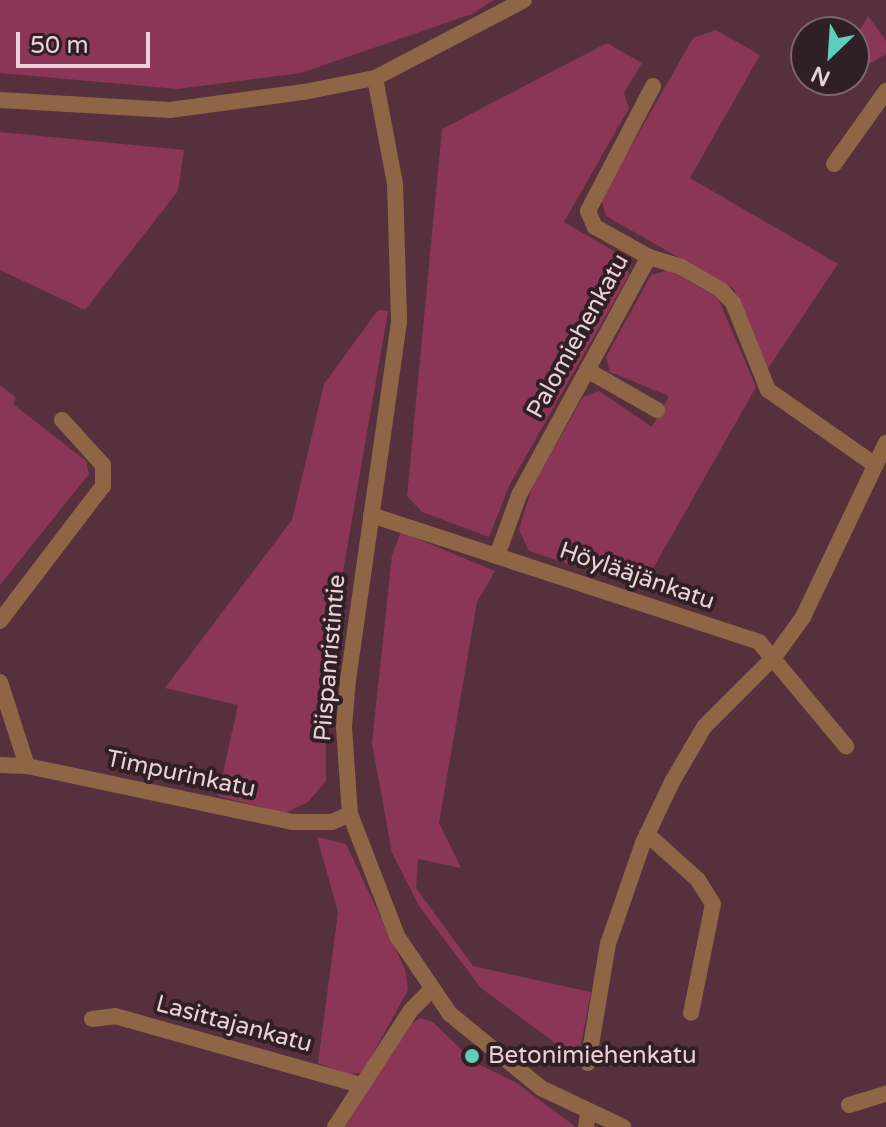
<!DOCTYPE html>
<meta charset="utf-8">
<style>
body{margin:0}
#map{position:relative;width:886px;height:1127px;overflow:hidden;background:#56313d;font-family:"Varela Round",sans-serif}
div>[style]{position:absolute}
.green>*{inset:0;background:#8b3656}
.minor>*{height:16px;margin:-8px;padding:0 8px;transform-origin:8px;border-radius:8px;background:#8e6645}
.tertiary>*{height:16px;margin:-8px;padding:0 8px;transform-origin:8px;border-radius:8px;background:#8e6645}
.dots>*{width:22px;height:22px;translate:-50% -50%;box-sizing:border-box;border:4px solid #301f24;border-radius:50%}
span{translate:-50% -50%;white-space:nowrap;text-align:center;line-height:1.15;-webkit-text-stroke:8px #301f24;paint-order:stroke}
.street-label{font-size:24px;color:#e9d1d8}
.poi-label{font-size:24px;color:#e9d1d8}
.left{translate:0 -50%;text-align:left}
.north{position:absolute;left:790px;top:16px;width:80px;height:80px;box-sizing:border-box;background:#301f24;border:2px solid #7a666c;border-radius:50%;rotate:205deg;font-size:22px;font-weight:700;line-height:32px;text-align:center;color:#e9d1d8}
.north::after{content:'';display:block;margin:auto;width:28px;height:36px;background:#5dceb9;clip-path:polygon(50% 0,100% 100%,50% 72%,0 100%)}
.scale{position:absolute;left:16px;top:32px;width:134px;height:36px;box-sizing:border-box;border:4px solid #e9d1d8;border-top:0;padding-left:10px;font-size:24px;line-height:28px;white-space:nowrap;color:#e9d1d8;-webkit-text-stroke:6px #301f24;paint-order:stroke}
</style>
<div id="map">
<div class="green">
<div style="clip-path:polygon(0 0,494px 0,472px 14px,301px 73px,178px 89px,0 73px)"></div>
<div style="clip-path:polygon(868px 16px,886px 41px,886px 54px,855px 72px,854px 40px)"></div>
<div style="clip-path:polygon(716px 30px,760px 55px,690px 178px,838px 264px,767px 370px,734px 289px,606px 216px,601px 199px,693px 38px)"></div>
<div style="clip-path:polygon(607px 43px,642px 63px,624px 93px,629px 108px,564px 222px,624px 257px,629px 275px,510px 484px,489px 537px,422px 512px,407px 496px,442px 129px)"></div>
<div style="clip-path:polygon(0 132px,184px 150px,178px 191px,85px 310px,0 270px)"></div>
<div style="clip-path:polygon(669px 270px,718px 298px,756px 387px,642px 588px,529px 551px,519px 530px,532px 487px,583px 397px,599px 391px,652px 427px,669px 396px,610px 372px,606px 357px,651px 275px)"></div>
<div style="clip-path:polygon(378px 310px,388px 311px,326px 670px,326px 781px,308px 802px,285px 813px,218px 796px,238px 705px,165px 688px,292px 520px,324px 384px)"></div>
<div style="clip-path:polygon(0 385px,16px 398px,13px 404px,86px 461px,89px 474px,0 585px)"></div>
<div style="clip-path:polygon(401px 532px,495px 571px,477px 602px,439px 823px,461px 868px,418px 859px,416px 888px,473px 966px,591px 992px,578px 1060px,481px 988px,419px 906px,392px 853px,372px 743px,392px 555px)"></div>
<div style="clip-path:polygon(317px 837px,346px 844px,405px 969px,408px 990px,362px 1073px,347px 1074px,318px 1063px,338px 912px)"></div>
<div style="clip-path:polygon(421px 1018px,433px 1022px,474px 1062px,515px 1082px,576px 1127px,345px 1127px,410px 1024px)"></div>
</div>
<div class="minor">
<div style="left:834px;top:164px;width:90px;rotate:-54.5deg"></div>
<div style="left:649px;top:257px;width:34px;rotate:17deg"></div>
<div style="left:681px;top:267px;width:46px;rotate:29.9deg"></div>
<div style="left:721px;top:290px;width:18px;rotate:47deg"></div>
<div style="left:733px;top:303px;width:94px;rotate:68.1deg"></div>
<div style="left:768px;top:390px;width:131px;rotate:35deg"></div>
<div style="left:587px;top:370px;width:81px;rotate:29.7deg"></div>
<div style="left:371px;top:515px;width:408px;rotate:18.1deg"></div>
<div style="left:759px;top:642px;width:136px;rotate:50.1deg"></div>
<div style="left:498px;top:553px;width:62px;rotate:-70.1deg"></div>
<div style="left:519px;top:495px;width:271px;rotate:-61.4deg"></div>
<div style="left:649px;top:257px;width:62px;rotate:-150.9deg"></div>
<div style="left:595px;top:227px;width:17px;rotate:-114deg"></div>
<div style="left:588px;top:211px;width:141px;rotate:-62.5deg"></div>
<div style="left:0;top:621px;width:170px;rotate:-52.7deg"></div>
<div style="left:103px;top:486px;width:21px;rotate:-90deg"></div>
<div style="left:103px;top:465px;width:61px;rotate:-132.3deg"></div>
<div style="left:0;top:682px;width:88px;rotate:72.2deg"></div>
<div style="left:0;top:765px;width:27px;rotate:2deg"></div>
<div style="left:27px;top:766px;width:272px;rotate:11.9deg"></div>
<div style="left:293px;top:822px;width:39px"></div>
<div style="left:332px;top:822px;width:20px;rotate:-24deg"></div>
<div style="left:647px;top:834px;width:69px;rotate:42deg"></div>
<div style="left:698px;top:880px;width:28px;rotate:58deg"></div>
<div style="left:713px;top:904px;width:111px;rotate:101.4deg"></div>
<div style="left:92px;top:1019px;width:23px;rotate:-7deg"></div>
<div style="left:115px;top:1016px;width:255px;rotate:15.7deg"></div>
<div style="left:588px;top:1063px;width:121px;rotate:-80.5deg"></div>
<div style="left:608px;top:944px;width:107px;rotate:-70.9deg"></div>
<div style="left:643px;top:843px;width:68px;rotate:-64.6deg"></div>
<div style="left:672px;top:782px;width:64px;rotate:-59.8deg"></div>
<div style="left:704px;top:727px;width:100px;rotate:-45deg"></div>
<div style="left:775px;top:656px;width:48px;rotate:-54.3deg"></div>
<div style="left:803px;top:617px;width:193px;rotate:-64.5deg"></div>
<div style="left:849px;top:1105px;width:39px;rotate:-17deg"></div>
<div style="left:335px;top:1127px;width:140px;rotate:-57deg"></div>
<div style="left:411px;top:1010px;width:27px;rotate:-45deg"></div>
<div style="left:586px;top:1127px;width:14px;rotate:-82deg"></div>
</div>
<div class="tertiary">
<div style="left:375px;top:78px;width:108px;rotate:79.3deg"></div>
<div style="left:395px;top:184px;width:138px;rotate:88.3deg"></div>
<div style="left:399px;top:322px;width:361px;rotate:98.1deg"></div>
<div style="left:348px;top:679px;width:48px;rotate:94.8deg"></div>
<div style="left:344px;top:727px;width:87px;rotate:86.1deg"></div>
<div style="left:350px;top:814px;width:131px;rotate:68.9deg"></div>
<div style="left:397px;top:936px;width:94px;rotate:55.8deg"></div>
<div style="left:450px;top:1014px;width:117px;rotate:39.1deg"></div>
<div style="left:541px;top:1088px;width:91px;rotate:25.4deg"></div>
<div style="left:0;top:100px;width:170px;rotate:3.4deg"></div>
<div style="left:170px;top:110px;width:135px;rotate:-7.7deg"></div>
<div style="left:304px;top:92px;width:72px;rotate:-11.2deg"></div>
<div style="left:375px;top:78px;width:168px;rotate:-27.6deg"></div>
</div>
<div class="dots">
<div style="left:472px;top:1056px;background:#5dceb9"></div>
</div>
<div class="street-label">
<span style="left:578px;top:336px;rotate:-61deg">Palomiehenkatu</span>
<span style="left:637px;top:576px;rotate:19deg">Höylääjänkatu</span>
<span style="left:330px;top:658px;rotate:-85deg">Piispanristintie</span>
<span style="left:181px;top:774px;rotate:12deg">Timpurinkatu</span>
<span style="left:234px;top:1024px;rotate:15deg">Lasittajankatu</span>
</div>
<div class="poi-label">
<span class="left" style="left:488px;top:1056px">Betonimiehenkatu</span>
</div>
<div class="north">N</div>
<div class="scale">50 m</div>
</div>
